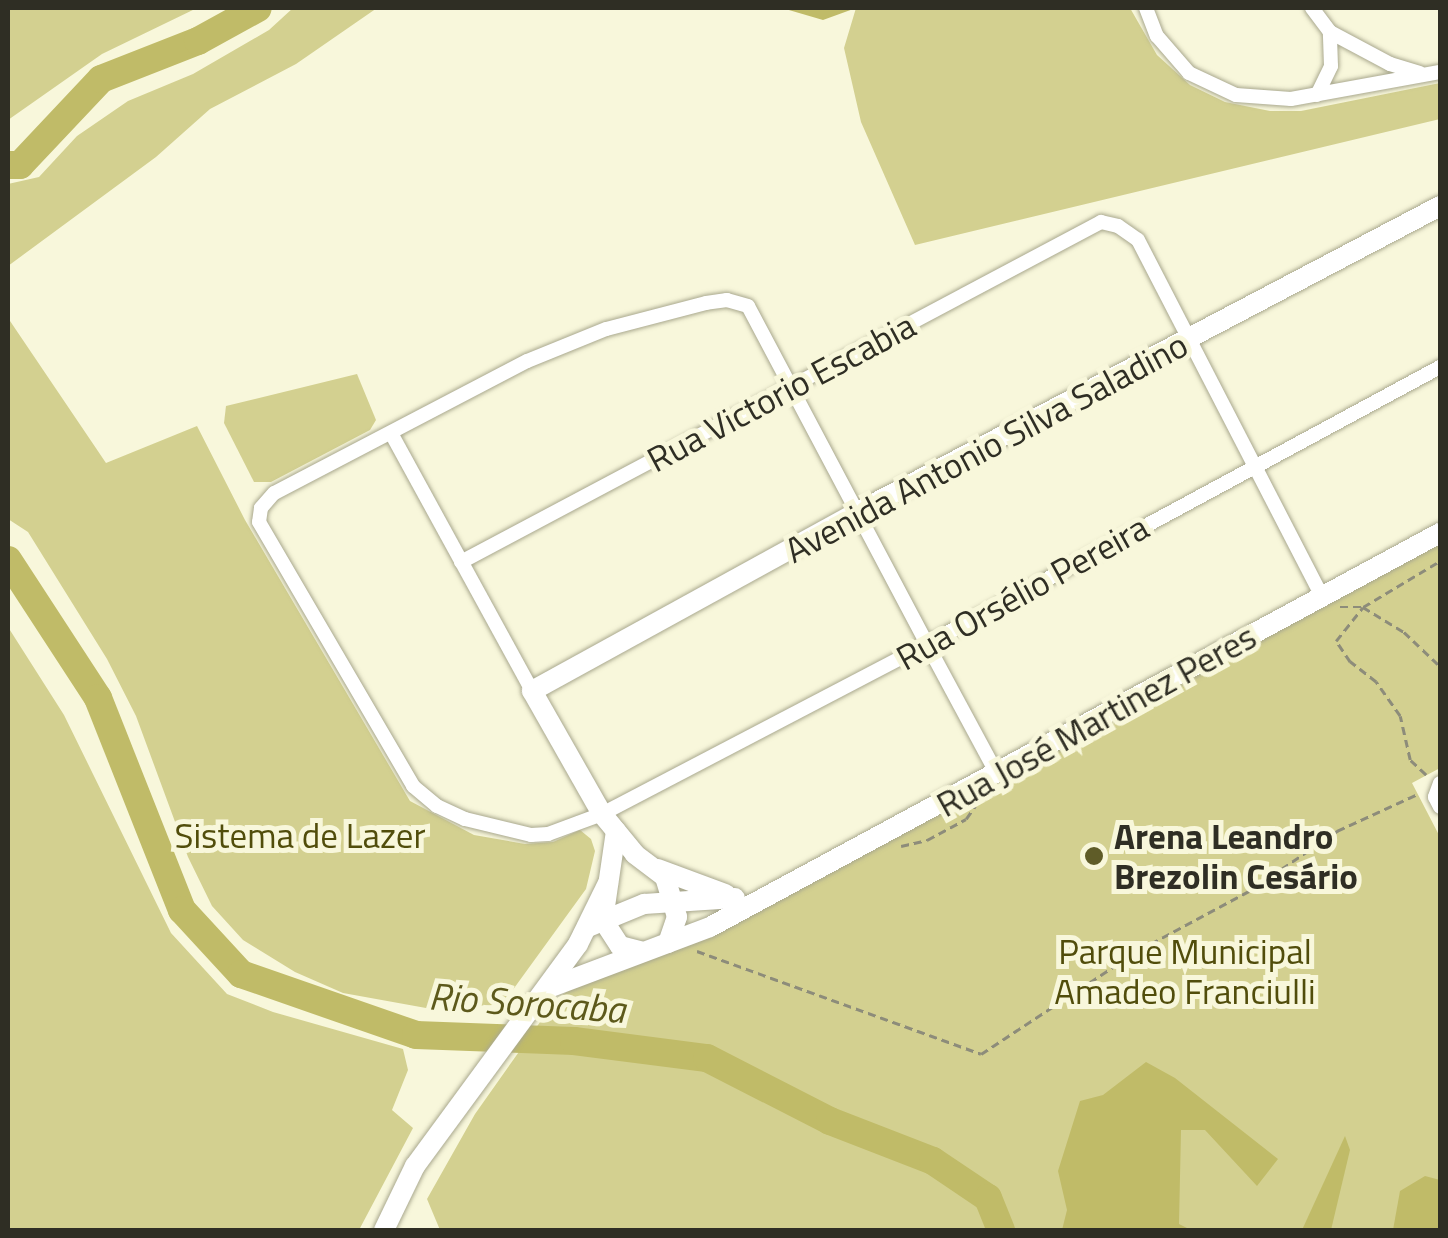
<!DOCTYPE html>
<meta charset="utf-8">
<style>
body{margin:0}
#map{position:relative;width:1448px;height:1238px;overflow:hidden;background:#f8f7db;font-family:"Titillium Web",sans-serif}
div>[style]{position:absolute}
.green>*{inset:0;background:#d3d090}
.water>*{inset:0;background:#c0bb68}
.river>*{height:28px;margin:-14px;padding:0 14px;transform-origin:14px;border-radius:14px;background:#c0bb68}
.path>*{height:2.5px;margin-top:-1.25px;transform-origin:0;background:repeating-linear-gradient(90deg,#8d8c7a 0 8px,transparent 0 13px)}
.roads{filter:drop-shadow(0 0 2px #a9a88e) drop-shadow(0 0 2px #a9a88e)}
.minor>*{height:14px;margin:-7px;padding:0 7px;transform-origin:7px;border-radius:7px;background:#fff}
.secondary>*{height:20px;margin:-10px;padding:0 10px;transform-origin:10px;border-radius:10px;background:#fff}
.dots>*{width:28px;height:28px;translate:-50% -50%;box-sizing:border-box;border:5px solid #f8f7db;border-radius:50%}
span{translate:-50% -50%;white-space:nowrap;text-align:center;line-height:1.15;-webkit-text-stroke:10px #f8f7db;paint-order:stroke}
.street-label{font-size:35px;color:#2f2e24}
.park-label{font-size:35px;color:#514d0b}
.poi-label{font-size:35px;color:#2f2e24;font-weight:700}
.left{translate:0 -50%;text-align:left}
.water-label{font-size:38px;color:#5d591b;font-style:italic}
.frame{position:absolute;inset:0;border:10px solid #2f2e24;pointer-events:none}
</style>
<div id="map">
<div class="green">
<div style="clip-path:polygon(8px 8px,197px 8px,102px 54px,8px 120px)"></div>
<div style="clip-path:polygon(293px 8px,377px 8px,296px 64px,210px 109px,156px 157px,8px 266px,8px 184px,39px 177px,77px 136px,128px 101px,193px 74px,269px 30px)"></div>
<div style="clip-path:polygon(856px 8px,1130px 8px,1157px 55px,1190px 85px,1225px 102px,1270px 111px,1301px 111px,1440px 83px,1440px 119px,915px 245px,861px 122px,844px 48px)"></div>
<div style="clip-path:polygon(8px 318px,106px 463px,197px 426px,245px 520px,410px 801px,474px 835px,525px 844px,553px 842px,580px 830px,591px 839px,595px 851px,586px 889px,507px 998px,493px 1005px,426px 1008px,343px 993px,295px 972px,243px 940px,212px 906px,188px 857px,136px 716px,107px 659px,28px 532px,8px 519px)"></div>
<div style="clip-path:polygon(357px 374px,376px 420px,370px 430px,271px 482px,254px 482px,224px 423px,226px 406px)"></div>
<div style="clip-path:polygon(1440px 541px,1440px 768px,1412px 783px,1440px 837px,1440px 1230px,440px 1230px,427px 1199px,475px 1114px,550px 1008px,568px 990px)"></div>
<div style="clip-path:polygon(8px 627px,64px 715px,171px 933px,227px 994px,273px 1012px,403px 1049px,408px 1070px,392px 1110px,413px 1128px,359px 1230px,8px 1230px)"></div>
</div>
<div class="water">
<div style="clip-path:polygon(782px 8px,856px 8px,823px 20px)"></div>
<div style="clip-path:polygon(1146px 1062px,1175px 1078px,1278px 1159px,1257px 1186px,1205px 1130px,1181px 1130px,1179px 1224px,1191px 1230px,1062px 1230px,1067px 1210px,1058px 1171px,1080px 1101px,1103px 1095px)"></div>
<div style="clip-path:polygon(1345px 1136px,1350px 1150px,1331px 1230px,1302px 1230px)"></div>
<div style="clip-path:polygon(1425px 1176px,1440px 1180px,1440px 1230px,1393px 1230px,1400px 1191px)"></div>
</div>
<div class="river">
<div style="left:8px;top:165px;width:12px"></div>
<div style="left:20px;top:165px;width:118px;rotate:-46.7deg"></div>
<div style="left:101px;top:79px;width:104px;rotate:-21.4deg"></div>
<div style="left:198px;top:41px;width:68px;rotate:-28.8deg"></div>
<div style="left:8px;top:560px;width:165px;rotate:56.9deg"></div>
<div style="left:98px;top:698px;width:228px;rotate:68.4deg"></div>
<div style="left:182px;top:910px;width:87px;rotate:47.3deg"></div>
<div style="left:241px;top:974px;width:185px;rotate:19.2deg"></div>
<div style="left:416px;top:1035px;width:158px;rotate:2.2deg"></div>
<div style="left:574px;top:1041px;width:134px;rotate:7.3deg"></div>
<div style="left:707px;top:1058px;width:138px;rotate:27.1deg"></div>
<div style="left:830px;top:1121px;width:110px;rotate:21.2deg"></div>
<div style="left:933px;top:1161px;width:66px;rotate:33.9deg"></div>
<div style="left:988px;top:1198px;width:35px;rotate:68deg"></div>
</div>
<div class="path">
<div style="left:1340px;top:607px;width:23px"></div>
<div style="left:1363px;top:607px;width:90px;rotate:-30.9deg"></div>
<div style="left:1426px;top:775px;width:22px;rotate:-137deg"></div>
<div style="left:1410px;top:760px;width:45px;rotate:-102.8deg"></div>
<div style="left:1400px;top:716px;width:42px;rotate:-125.2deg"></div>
<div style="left:1376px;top:682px;width:33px;rotate:-142deg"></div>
<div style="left:1350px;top:662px;width:25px;rotate:-124deg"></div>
<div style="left:1336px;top:641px;width:43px;rotate:-51.5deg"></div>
<div style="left:1363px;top:607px;width:48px;rotate:31.4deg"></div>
<div style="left:1404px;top:632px;width:50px;rotate:43.4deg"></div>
<div style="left:901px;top:846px;width:27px;rotate:-13deg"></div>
<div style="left:927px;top:840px;width:44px;rotate:-28.3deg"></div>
<div style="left:966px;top:819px;width:16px;rotate:-55deg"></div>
<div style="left:697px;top:951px;width:302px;rotate:19.9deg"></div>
<div style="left:981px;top:1054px;width:189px;rotate:-33.4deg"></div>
<div style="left:1139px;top:950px;width:125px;rotate:-28.2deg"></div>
<div style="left:1249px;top:891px;width:107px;rotate:-34.3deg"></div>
<div style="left:1337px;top:831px;width:89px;rotate:-24.6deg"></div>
</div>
<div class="roads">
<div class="minor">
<div style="left:1146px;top:8px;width:30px;rotate:69deg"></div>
<div style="left:1157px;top:36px;width:49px;rotate:49.1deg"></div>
<div style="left:1189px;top:73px;width:52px;rotate:25.1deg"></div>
<div style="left:1236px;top:95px;width:55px;rotate:4.2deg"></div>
<div style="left:1291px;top:99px;width:151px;rotate:-10.3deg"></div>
<div style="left:1312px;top:8px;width:30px;rotate:53deg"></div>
<div style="left:1330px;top:32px;width:68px;rotate:28.1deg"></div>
<div style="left:1390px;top:64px;width:31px;rotate:17deg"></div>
<div style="left:1317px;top:95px;width:32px;rotate:-64deg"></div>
<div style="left:1331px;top:66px;width:34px;rotate:-92deg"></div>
<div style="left:391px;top:433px;width:294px;rotate:61.3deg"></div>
<div style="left:461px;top:562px;width:725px;rotate:-27.98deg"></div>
<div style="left:1101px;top:222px;width:17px;rotate:13deg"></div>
<div style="left:1118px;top:226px;width:24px;rotate:35deg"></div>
<div style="left:1138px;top:240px;width:401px;rotate:62.7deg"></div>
<div style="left:997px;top:774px;width:148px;rotate:-118.3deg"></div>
<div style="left:927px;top:644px;width:382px;rotate:-117.9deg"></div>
<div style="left:748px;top:306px;width:22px;rotate:-164deg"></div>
<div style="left:727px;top:300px;width:21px;rotate:172deg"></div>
<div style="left:706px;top:303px;width:103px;rotate:165.4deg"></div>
<div style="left:606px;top:329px;width:85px;rotate:157.9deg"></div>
<div style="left:527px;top:361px;width:285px;rotate:152.4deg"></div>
<div style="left:274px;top:493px;width:20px;rotate:131deg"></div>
<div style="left:261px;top:508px;width:14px;rotate:98deg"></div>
<div style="left:259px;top:522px;width:306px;rotate:59.7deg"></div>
<div style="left:413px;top:786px;width:31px;rotate:40deg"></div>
<div style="left:437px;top:806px;width:31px;rotate:25deg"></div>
<div style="left:465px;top:819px;width:68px;rotate:13.6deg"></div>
<div style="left:531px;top:835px;width:17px;rotate:-3deg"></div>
<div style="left:548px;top:834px;width:58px;rotate:-20.3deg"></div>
<div style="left:602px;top:814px;width:367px;rotate:-27.6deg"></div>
<div style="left:927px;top:644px;width:583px;rotate:-28.37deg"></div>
<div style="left:1440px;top:783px;width:15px;rotate:110deg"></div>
<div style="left:1435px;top:797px;width:11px;rotate:63deg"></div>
</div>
<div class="secondary">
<div style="left:616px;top:831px;width:90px;rotate:98.3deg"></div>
<div style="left:603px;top:920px;width:31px;rotate:57deg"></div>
<div style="left:620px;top:946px;width:21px;rotate:14deg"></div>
<div style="left:658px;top:869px;width:72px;rotate:20.5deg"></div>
<div style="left:588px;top:927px;width:61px;rotate:-22.3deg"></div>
<div style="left:644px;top:904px;width:91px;rotate:-3.8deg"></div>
<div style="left:668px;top:943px;width:28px;rotate:-71deg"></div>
<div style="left:677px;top:917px;width:42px;rotate:-106.7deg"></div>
<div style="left:665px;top:877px;width:38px;rotate:-143deg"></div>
<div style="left:635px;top:854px;width:52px;rotate:-129.5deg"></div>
<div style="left:602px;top:814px;width:142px;rotate:-119.6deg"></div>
<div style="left:532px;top:691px;width:372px;rotate:-28.8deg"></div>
<div style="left:858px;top:512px;width:658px;rotate:-27.73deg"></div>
<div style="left:546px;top:989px;width:175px;rotate:-20.7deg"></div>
<div style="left:710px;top:927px;width:830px;rotate:-28.36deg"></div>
<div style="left:384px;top:1230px;width:71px;rotate:-64.2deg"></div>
<div style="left:415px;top:1166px;width:275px;rotate:-53.7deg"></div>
<div style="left:578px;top:944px;width:68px;rotate:-63.8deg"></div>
</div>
</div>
<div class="dots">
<div style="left:1094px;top:856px;background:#5f5c28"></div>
</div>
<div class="street-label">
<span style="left:781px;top:392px;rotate:-28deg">Rua Victorio Escabia</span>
<span style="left:986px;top:447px;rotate:-28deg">Avenida Antonio Silva Saladino</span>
<span style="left:1022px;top:592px;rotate:-29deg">Rua Orsélio Pereira</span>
<span style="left:1096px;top:720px;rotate:-29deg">Rua José Martinez Peres</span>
</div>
<div class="park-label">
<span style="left:300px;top:835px">Sistema de Lazer</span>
<span style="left:1185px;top:971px">Parque Municipal<br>Amadeo Franciulli</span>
</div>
<div class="poi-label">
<span class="left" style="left:1114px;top:856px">Arena Leandro<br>Brezolin Cesário</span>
</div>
<div class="water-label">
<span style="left:527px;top:1003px;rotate:4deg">Rio Sorocaba</span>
</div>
<div class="frame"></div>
</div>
